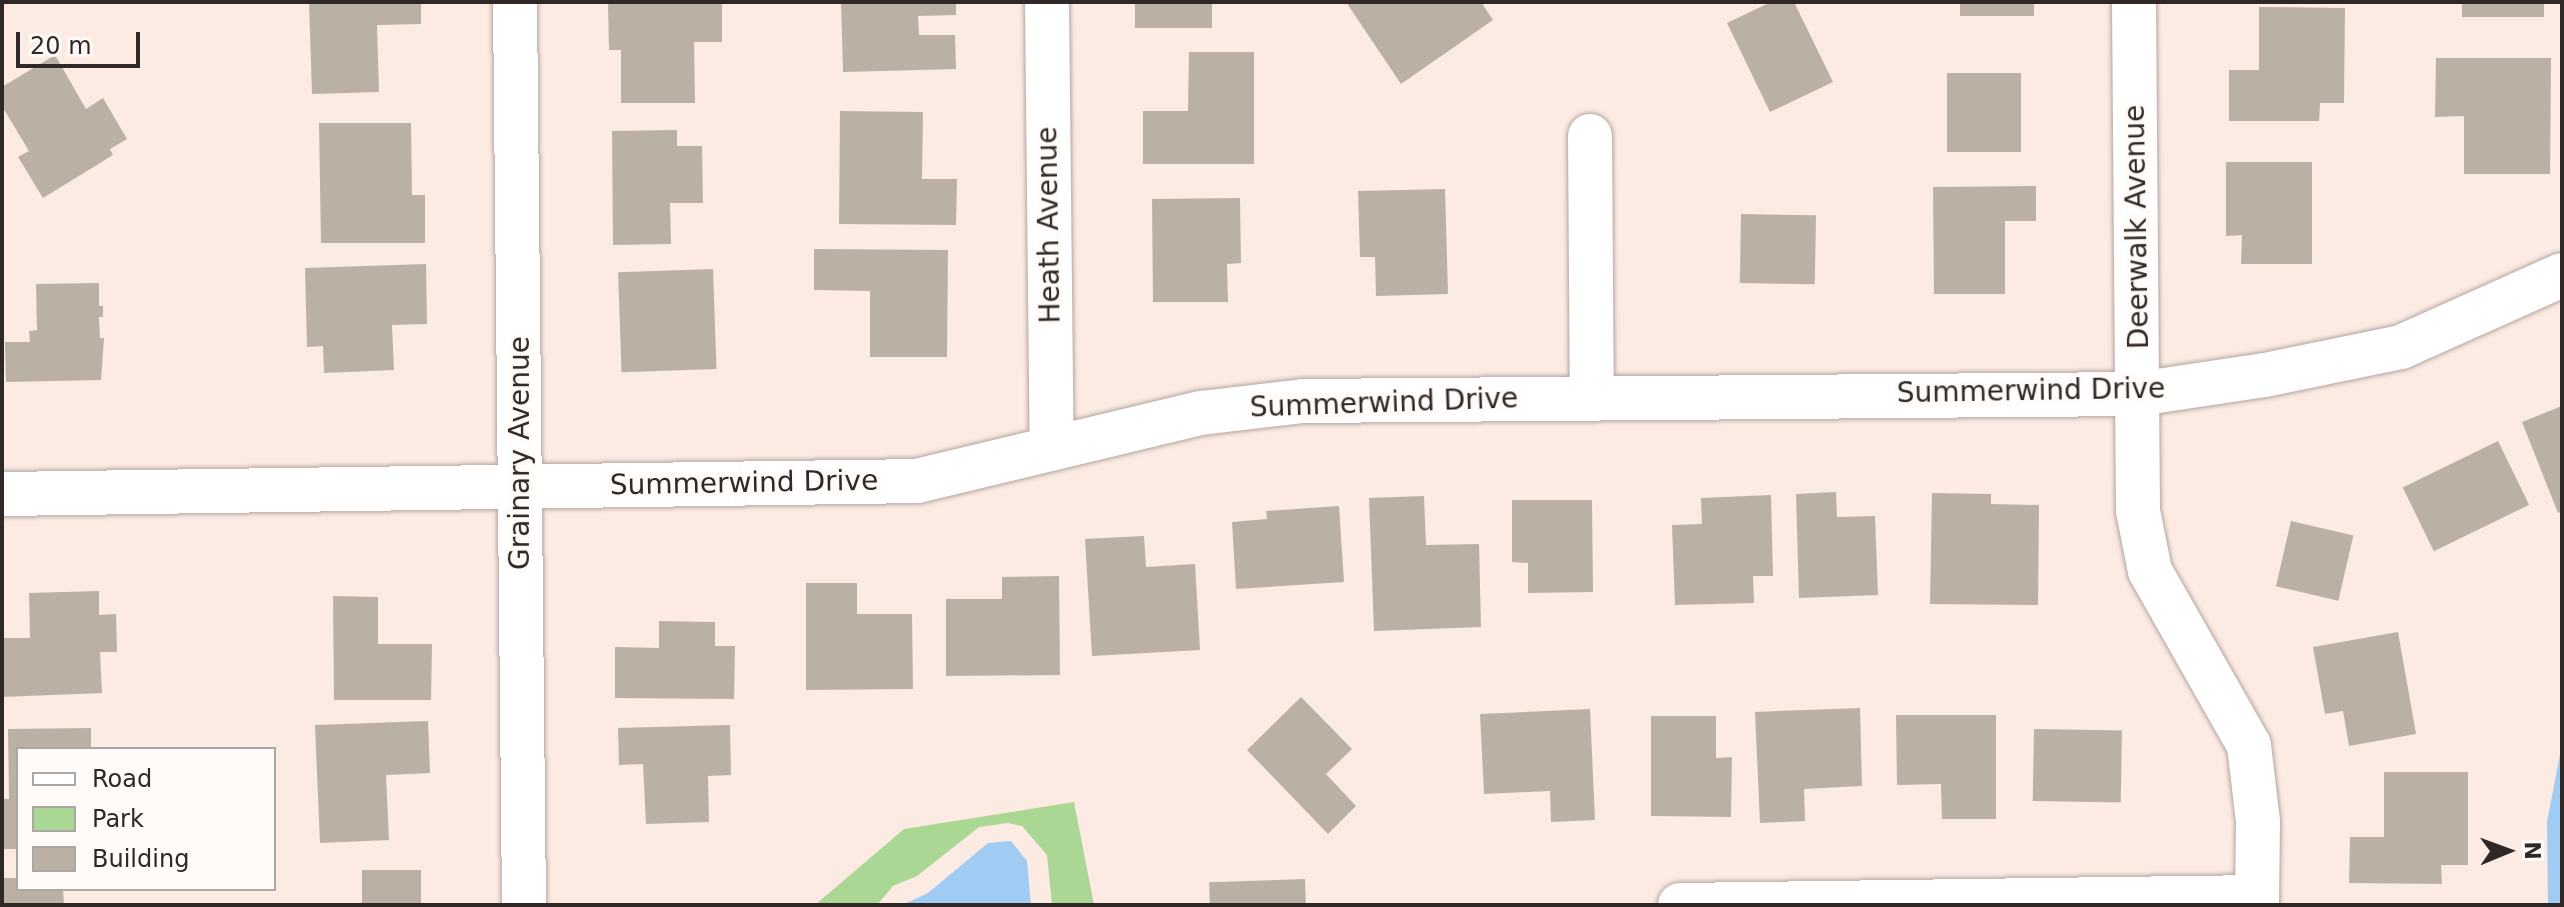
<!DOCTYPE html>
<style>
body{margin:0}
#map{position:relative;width:2564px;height:907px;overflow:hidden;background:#fbebe3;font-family:"DejaVu Sans",sans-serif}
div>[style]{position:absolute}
.green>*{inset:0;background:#aad793}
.water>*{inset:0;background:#a0ccf4}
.building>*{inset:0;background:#bbb0a4;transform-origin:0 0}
.roads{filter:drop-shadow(0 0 2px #b5a59e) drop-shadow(0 0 2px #b5a59e)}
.minor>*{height:44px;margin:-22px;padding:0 22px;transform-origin:22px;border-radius:22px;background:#fff}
span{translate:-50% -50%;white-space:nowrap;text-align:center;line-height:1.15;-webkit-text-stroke:8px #fefbf9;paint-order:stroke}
.street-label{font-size:28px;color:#2f2826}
.frame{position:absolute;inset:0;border:4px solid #2f2826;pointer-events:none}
.legend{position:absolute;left:16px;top:747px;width:260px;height:144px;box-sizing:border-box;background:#fefbf9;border:2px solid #aba7a5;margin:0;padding:10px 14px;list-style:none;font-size:24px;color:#2f2826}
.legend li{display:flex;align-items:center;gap:16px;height:40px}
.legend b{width:40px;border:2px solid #aba7a5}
.north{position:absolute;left:2468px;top:811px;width:80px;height:80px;-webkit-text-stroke:6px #fefbf9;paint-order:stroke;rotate:89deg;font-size:22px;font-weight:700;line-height:32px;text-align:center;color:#2f2826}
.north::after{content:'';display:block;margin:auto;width:28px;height:36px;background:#2f2826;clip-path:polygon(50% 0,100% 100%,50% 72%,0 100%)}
.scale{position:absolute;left:16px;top:32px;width:124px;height:36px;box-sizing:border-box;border:4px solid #2f2826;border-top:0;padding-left:10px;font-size:24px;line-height:28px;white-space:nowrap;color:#2f2826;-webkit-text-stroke:6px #fefbf9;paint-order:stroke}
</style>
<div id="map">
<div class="green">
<div style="clip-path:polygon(1074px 802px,1094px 905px,1052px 905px,1047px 855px,1022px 826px,1008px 823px,979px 827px,917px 876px,893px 886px,877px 905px,815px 905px,904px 829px)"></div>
</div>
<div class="water">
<div style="clip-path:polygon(2562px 744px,2562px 905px,2548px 905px,2547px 822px)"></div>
<div style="clip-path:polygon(1011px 841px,1027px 861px,1031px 905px,902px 905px,928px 893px,988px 843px)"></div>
</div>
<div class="building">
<div style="clip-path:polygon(309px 2px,421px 2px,421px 24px,377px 25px,379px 92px,312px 94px)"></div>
<div style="clip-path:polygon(608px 2px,722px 2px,722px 42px,694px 42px,695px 103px,621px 103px,621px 50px,609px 50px)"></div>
<div style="clip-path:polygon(841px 2px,956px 2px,956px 15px,918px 16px,919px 35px,955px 35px,956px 69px,843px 72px)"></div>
<div style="left:1135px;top:2px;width:77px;height:26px"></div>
<div style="clip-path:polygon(1346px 2px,1481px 2px,1493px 20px,1401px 84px)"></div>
<div style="clip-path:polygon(1771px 2px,1794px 2px,1833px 82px,1770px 112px,1727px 23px)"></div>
<div style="left:1960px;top:2px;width:74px;height:14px"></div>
<div style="left:2462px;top:2px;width:82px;height:15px"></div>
<div style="clip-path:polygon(2259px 7px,2345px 8px,2344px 103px,2320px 103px,2319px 121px,2229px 121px,2229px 70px,2259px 70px)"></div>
<div style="clip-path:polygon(1189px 52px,1254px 52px,1254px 164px,1143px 164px,1143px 111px,1188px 111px)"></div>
<div style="clip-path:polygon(55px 55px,86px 109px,103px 98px,127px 139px,110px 149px,113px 155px,43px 198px,18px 157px,29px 151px,2px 106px,2px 87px)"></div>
<div style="clip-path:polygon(2436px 58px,2551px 58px,2550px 174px,2464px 174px,2464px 116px,2435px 117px)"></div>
<div style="left:1947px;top:73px;width:74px;height:79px"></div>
<div style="clip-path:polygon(840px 111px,923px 112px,922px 179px,957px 179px,956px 225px,839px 224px)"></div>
<div style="clip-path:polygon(319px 123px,411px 123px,412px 195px,425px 195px,425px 243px,321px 243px)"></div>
<div style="clip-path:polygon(677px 130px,677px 146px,702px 146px,703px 203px,670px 203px,671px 244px,613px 245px,612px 131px)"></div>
<div style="clip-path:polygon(2226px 162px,2312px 162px,2312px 264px,2241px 264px,2242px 235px,2226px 236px)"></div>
<div style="clip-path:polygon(2036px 186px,2036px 221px,2005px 221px,2005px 294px,1934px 294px,1933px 187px)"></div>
<div style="clip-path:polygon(1445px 189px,1448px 294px,1376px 296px,1375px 257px,1360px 257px,1358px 191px)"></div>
<div style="clip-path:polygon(1240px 198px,1241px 263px,1227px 264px,1228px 302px,1153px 302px,1152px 199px)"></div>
<div style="left:1741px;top:214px;width:75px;height:69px;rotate:1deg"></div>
<div style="clip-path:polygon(814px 249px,948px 250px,947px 357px,870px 357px,870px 291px,814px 290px)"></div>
<div style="clip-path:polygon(426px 264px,427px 324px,392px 325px,394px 370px,324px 373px,323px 346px,307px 347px,305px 268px)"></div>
<div style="left:713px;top:269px;width:100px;height:95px;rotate:88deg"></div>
<div style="clip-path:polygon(99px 283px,99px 306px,103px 306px,103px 317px,99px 317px,100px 338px,104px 338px,101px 380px,6px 382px,5px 342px,30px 342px,29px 331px,37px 330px,36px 284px)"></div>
<div style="clip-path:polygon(2562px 406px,2562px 511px,2558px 513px,2522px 422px)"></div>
<div style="left:2498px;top:441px;width:71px;height:106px;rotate:64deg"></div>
<div style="clip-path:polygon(1836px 492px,1837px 517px,1875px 516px,1878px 595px,1799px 598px,1796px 494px)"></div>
<div style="clip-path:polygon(1932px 493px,1991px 494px,1991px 504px,2039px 505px,2038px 605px,1930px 604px)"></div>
<div style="clip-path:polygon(1771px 495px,1773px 576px,1753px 576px,1754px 603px,1675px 605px,1672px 525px,1702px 524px,1701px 498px)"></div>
<div style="clip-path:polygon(1424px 496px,1426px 545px,1479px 544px,1481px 627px,1374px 631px,1369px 498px)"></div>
<div style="clip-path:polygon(1512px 500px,1592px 500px,1593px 592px,1528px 593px,1528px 563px,1512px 562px)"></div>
<div style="clip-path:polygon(1339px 506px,1344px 582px,1236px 589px,1232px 522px,1267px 519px,1266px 511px)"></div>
<div style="left:2291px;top:521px;width:64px;height:67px;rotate:13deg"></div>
<div style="clip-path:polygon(1144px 536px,1146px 567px,1195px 564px,1200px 650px,1092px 656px,1085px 539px)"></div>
<div style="clip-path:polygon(1059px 576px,1060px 675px,946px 676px,946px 599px,1002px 599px,1002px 577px)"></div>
<div style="clip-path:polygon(806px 583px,857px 583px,857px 614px,912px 614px,913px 689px,806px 690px)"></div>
<div style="clip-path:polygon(99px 591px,99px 615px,116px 614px,117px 652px,100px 652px,102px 693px,2px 697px,2px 638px,30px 638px,29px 593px)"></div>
<div style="clip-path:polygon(333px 596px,378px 597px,378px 644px,432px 644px,431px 700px,334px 700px)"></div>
<div style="clip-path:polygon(659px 621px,715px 622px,715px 646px,735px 646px,734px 699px,615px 698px,615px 647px,659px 648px)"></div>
<div style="clip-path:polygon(2398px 632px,2416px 734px,2349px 746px,2343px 711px,2325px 714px,2313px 647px)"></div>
<div style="clip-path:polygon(1301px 697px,1352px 749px,1326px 774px,1356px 806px,1328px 834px,1247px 750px)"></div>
<div style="clip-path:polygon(1860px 708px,1862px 786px,1804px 789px,1805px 821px,1760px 823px,1755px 712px)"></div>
<div style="clip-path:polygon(1590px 709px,1595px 820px,1551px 822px,1550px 791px,1484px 794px,1480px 714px)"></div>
<div style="clip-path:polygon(1896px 715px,1996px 715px,1996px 819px,1942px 819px,1941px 784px,1897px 785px)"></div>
<div style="clip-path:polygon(1651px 716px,1716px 716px,1716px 758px,1732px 757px,1731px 817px,1651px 816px)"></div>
<div style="clip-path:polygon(428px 721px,430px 773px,386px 775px,389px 840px,320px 843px,315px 725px)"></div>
<div style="clip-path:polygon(730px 725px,731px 775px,708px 776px,709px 822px,646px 824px,643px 764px,619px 765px,618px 728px)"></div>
<div style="clip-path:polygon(91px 728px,91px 749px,18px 749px,18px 849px,2px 849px,2px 799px,9px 799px,8px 729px)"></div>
<div style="left:2034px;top:729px;width:88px;height:72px;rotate:1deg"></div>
<div style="clip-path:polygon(2384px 772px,2468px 772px,2468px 865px,2441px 865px,2442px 884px,2349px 883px,2350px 837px,2384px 837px)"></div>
<div style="left:362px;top:870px;width:59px;height:35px"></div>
<div style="clip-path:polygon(3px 878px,18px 878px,18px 889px,63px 889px,64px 905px,3px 905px)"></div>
<div style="left:1305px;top:879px;width:26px;height:96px;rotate:88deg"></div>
</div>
<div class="roads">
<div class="minor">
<div style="left:515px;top:2px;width:903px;rotate:89.43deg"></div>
<div style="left:1047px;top:2px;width:446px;rotate:89.4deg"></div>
<div style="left:2134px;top:2px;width:509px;rotate:89.55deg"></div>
<div style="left:2138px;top:511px;width:61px;rotate:78.7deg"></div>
<div style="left:2150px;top:571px;width:200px;rotate:60.4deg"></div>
<div style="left:2249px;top:745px;width:78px;rotate:83.3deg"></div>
<div style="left:2258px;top:822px;width:83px;rotate:90.7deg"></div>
<div style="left:1590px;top:136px;width:260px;rotate:89.6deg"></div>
<div style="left:2px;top:494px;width:915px;rotate:-0.81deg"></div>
<div style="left:917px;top:481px;width:292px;rotate:-13.5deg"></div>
<div style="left:1201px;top:413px;width:103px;rotate:-6.7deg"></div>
<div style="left:1303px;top:401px;width:835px;rotate:-0.48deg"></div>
<div style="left:2138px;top:394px;width:128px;rotate:-8.5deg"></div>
<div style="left:2265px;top:375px;width:139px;rotate:-11.6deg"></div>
<div style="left:2401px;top:347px;width:176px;rotate:-24.1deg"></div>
<div style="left:1680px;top:905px;width:577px;rotate:-0.79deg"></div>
</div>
</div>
<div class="street-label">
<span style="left:1049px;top:225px;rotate:-91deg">Heath Avenue</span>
<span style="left:2137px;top:227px;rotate:-91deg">Deerwalk Avenue</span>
<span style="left:2031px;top:391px;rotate:-1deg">Summerwind Drive</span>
<span style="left:1384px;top:403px;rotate:-2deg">Summerwind Drive</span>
<span style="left:520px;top:453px;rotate:-90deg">Grainary Avenue</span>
<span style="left:744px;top:483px;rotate:-1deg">Summerwind Drive</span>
</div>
<div class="frame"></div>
<ul class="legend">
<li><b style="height:10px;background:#fff"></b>Road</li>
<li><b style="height:22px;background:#aad793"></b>Park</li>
<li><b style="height:22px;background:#bbb0a4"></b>Building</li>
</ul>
<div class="north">N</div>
<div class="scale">20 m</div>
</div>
